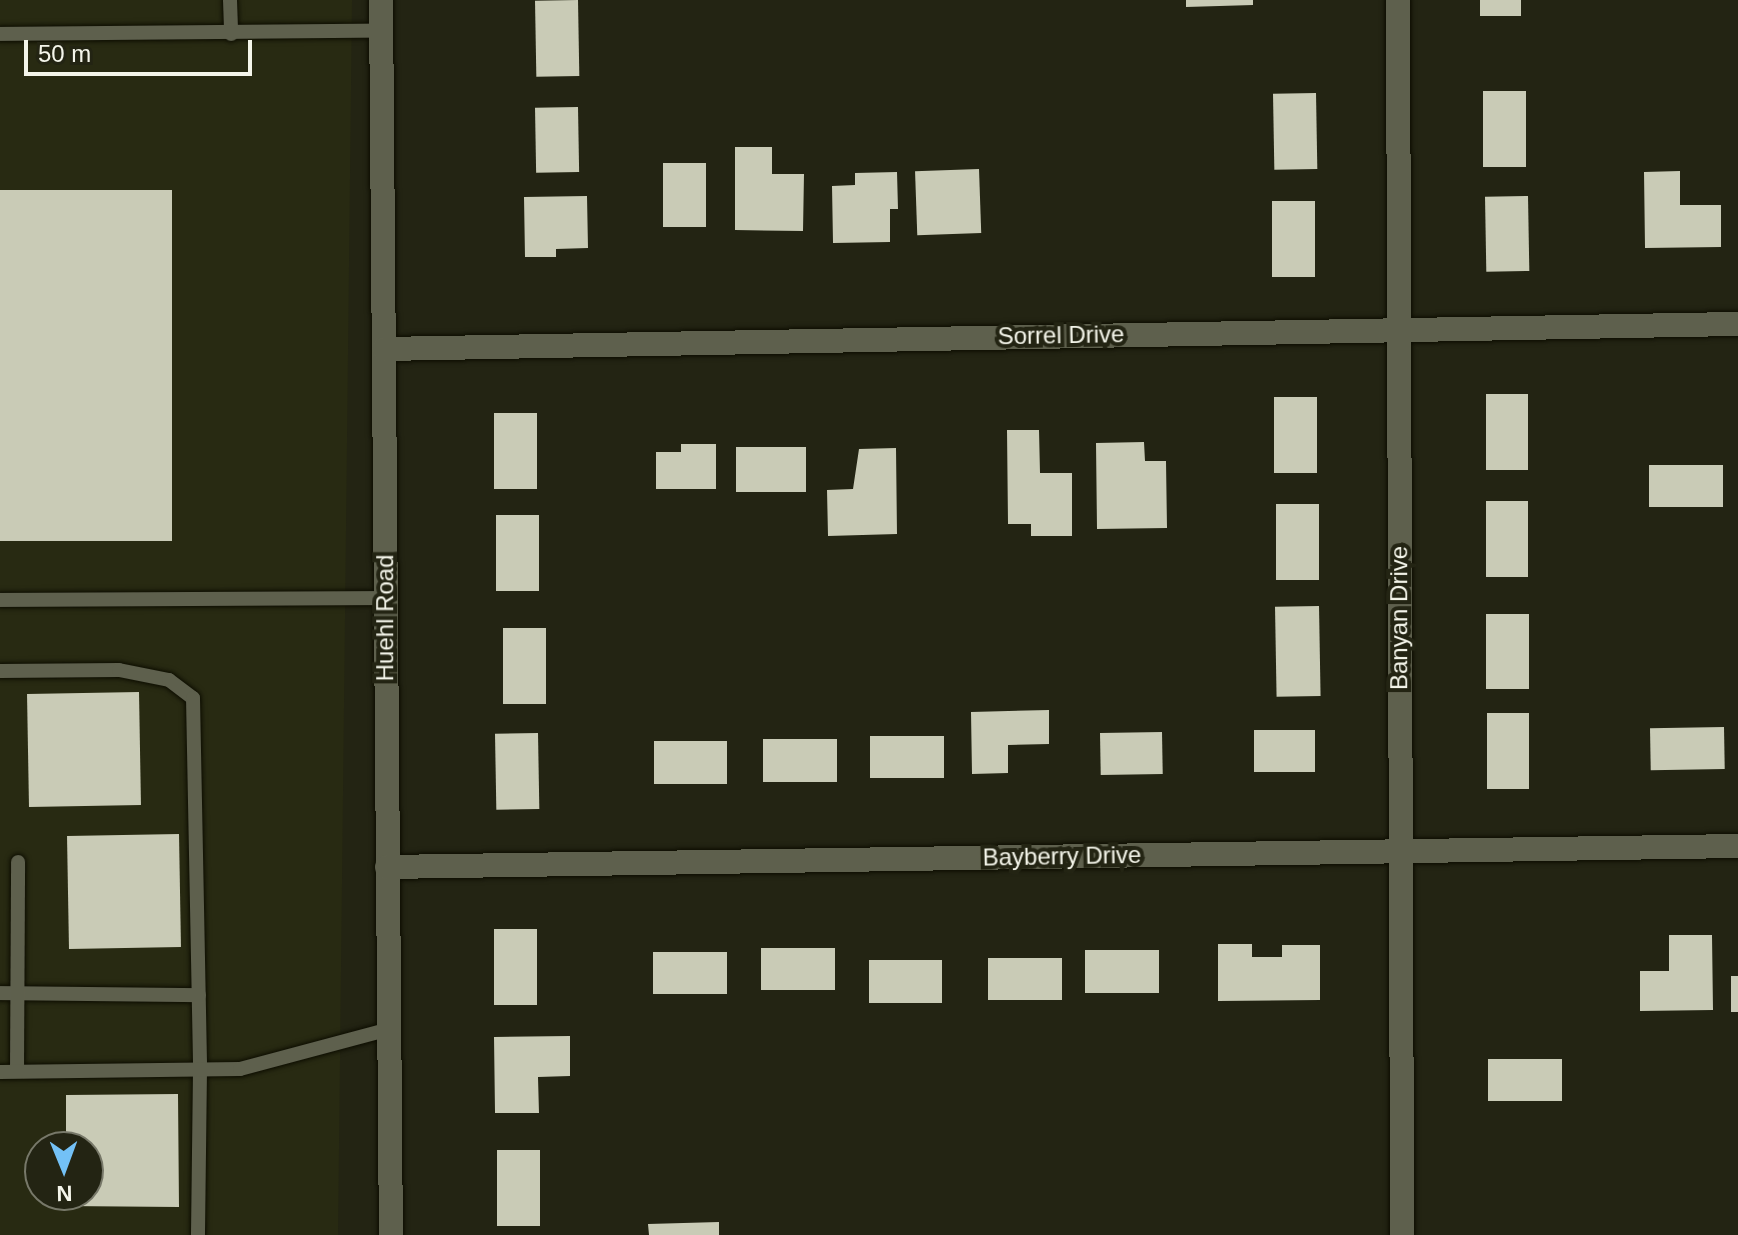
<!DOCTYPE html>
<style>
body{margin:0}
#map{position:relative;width:1738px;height:1235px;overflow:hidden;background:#232413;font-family:Arial,sans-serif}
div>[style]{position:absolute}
.built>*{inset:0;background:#282a12}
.building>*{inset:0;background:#c9cbb6;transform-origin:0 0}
.roads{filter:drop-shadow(0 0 2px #0d0d01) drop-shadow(0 0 2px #0d0d01)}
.lane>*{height:14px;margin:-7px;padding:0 7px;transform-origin:7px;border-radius:7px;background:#5e604d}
.street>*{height:24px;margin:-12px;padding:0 12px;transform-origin:12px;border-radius:12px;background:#5e604d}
span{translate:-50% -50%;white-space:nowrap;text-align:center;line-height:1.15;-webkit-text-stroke:8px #232413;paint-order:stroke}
.street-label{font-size:24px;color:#f4f5ea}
.north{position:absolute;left:24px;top:1131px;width:80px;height:80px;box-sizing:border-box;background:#232413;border:2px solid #777869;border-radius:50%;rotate:179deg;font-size:22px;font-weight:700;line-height:32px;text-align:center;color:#f4f5ea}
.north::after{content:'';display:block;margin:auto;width:28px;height:36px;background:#73c1f6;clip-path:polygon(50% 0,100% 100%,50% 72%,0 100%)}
.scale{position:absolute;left:24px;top:40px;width:228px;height:36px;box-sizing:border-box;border:4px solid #f4f5ea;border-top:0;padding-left:10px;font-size:24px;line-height:28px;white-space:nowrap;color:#f4f5ea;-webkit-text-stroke:6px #232413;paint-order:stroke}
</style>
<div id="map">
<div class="built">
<div style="clip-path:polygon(evenodd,0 0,352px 0,338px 1235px,0 1235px,0 0,40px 1147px,88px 1147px,88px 1195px,40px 1195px,40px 1147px)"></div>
</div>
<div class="building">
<div style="left:578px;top:0;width:76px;height:43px;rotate:89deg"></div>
<div style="clip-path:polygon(1186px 0,1253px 0,1253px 5px,1186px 7px)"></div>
<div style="left:1480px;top:0;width:41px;height:16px"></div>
<div style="left:1526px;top:91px;width:76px;height:43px;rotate:90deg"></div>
<div style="left:1316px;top:93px;width:76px;height:43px;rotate:89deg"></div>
<div style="left:578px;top:107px;width:65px;height:43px;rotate:89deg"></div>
<div style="clip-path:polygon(735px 147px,772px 147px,772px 174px,804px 174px,803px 231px,735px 230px)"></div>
<div style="left:663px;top:163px;width:43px;height:64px"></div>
<div style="left:979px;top:169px;width:64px;height:64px;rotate:88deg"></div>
<div style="clip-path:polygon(1680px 171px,1680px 205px,1721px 205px,1721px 247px,1645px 248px,1644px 172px)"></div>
<div style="clip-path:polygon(897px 172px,898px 209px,890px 209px,890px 242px,833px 243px,832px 186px,855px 185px,855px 173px)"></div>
<div style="left:0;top:190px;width:172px;height:351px"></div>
<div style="clip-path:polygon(587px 196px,588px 248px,556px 249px,556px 257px,525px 257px,524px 197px)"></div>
<div style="left:1528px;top:196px;width:75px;height:43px;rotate:89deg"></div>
<div style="left:1272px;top:201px;width:43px;height:76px"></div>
<div style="left:1486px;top:394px;width:42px;height:76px"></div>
<div style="left:1274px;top:397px;width:43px;height:76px"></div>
<div style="left:494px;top:413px;width:43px;height:76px"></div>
<div style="clip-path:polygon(1007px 430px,1039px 430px,1040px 473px,1072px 473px,1072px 536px,1031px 536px,1031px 524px,1008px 524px)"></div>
<div style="clip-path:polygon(1144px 442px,1145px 461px,1166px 461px,1167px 528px,1097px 529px,1096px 443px)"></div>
<div style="clip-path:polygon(681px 444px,716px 444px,716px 489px,656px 489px,656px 452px,681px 452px)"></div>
<div style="left:736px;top:447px;width:70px;height:45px"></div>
<div style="clip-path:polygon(896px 448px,897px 534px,828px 536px,827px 490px,853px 489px,859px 449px)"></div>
<div style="left:1723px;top:465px;width:42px;height:74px;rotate:90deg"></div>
<div style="left:1486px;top:501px;width:42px;height:76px"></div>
<div style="left:1276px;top:504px;width:43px;height:76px"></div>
<div style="left:539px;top:515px;width:76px;height:43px;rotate:90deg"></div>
<div style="left:1319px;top:606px;width:90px;height:44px;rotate:89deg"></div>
<div style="left:1486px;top:614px;width:43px;height:75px"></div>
<div style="left:503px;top:628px;width:43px;height:76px"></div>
<div style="left:139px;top:692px;width:113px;height:112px;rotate:89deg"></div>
<div style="clip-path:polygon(1049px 710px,1049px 744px,1008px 745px,1008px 773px,972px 774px,971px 712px)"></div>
<div style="left:1487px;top:713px;width:42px;height:76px"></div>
<div style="left:1724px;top:727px;width:42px;height:74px;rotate:89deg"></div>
<div style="left:1315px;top:730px;width:42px;height:61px;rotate:90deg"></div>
<div style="left:1162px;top:732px;width:42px;height:62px;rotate:89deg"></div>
<div style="left:538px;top:733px;width:76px;height:43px;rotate:89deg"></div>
<div style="left:944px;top:736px;width:42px;height:74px;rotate:90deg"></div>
<div style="left:763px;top:739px;width:74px;height:43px"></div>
<div style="left:654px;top:741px;width:73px;height:43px"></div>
<div style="left:179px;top:834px;width:113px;height:112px;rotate:89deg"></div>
<div style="left:537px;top:929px;width:76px;height:43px;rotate:90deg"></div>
<div style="clip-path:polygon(1669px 935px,1712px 935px,1713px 1010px,1640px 1011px,1640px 971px,1669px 971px)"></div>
<div style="clip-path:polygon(1218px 944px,1252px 944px,1252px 957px,1282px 957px,1282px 945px,1320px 945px,1320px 1000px,1218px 1001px)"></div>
<div style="left:835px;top:948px;width:42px;height:74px;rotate:90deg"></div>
<div style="left:1159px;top:950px;width:43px;height:74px;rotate:90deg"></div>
<div style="left:727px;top:952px;width:42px;height:74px;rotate:90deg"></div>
<div style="left:1062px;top:958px;width:42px;height:74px;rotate:90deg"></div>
<div style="left:869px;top:960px;width:73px;height:43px"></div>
<div style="left:1731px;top:976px;width:7px;height:36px"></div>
<div style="clip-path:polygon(570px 1036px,570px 1076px,538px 1077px,539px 1113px,495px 1113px,494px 1037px)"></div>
<div style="left:1562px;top:1059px;width:42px;height:74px;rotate:90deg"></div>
<div style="clip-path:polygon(178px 1094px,179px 1207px,65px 1206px,66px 1195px,88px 1195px,88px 1147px,66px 1147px,66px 1095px)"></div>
<div style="left:497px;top:1150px;width:43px;height:76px"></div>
<div style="clip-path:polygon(719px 1222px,719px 1235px,649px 1235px,648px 1224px)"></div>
</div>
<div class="roads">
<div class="lane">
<div style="left:230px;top:0;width:34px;rotate:88deg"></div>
<div style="left:0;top:34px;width:381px;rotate:-0.5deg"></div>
<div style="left:0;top:600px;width:385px;rotate:-0.3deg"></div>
<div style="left:0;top:671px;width:119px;rotate:-0.5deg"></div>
<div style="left:119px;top:670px;width:51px;rotate:11.3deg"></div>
<div style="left:169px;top:680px;width:30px;rotate:37deg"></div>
<div style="left:193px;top:698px;width:372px;rotate:88.9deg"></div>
<div style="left:200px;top:1070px;width:165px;rotate:90.7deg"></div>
<div style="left:0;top:993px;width:199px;rotate:0.6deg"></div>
<div style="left:17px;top:1071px;width:209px;rotate:-89.7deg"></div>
<div style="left:0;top:1072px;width:240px;rotate:-0.7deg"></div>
<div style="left:240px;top:1069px;width:154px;rotate:-15deg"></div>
</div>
<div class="street">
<div style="left:381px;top:0;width:1235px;rotate:89.54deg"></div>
<div style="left:1398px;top:0;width:1235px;rotate:89.81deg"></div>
<div style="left:384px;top:349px;width:1354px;rotate:-1.06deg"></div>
<div style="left:387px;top:867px;width:1351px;rotate:-0.89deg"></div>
</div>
</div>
<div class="street-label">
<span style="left:1061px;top:335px;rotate:-1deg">Sorrel Drive</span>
<span style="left:385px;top:618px;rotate:-90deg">Huehl Road</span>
<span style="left:1399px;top:618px;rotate:-90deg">Banyan Drive</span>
<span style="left:1062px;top:856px;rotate:-1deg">Bayberry Drive</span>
</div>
<div class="north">N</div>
<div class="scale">50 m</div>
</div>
